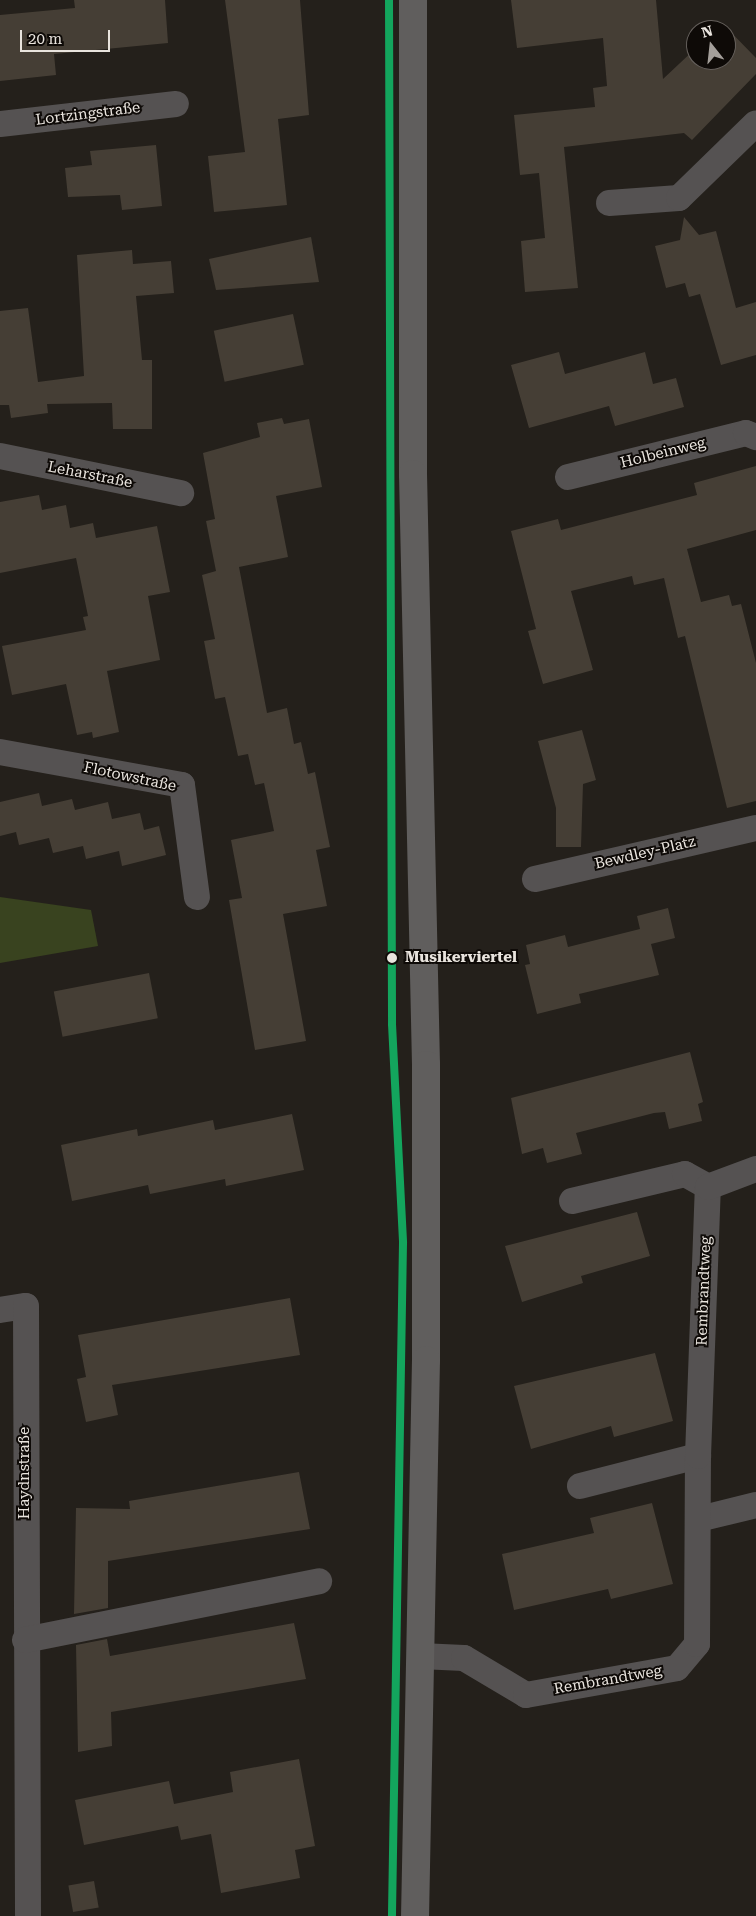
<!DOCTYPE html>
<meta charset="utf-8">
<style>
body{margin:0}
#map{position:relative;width:756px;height:1916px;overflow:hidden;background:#24201b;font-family:"Roboto Serif",serif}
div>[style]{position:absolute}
.green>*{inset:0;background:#39431f}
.building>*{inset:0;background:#453e35;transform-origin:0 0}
.minor>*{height:26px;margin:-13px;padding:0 13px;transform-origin:13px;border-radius:13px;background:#555252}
.secondary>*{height:28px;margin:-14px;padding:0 14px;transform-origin:14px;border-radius:14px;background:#605e5d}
.tram-1>*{height:8px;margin:-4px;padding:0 4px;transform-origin:4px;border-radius:4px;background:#13a55d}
.dots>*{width:14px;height:14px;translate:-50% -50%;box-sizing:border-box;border:2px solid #0e0a07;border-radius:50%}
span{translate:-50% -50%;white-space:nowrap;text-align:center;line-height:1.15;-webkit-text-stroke:4px #0e0a07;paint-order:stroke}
.street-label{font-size:15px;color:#e9e4de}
.stop-label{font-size:15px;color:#e9e4de;font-weight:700}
.left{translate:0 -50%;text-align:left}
.north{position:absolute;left:686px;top:20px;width:50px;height:50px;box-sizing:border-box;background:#0e0a07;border:1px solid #66615d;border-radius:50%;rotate:344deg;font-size:14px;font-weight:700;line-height:20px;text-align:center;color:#e9e4de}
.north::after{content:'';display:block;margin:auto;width:18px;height:22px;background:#a49f9a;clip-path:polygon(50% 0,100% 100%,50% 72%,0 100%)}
.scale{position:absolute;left:20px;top:30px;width:90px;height:22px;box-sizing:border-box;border:2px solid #e9e4de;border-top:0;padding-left:6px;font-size:15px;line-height:18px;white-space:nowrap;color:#e9e4de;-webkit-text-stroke:4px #0e0a07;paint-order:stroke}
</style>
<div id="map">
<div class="green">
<div style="clip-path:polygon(0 897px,91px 910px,98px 946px,0 963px)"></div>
</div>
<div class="building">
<div style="clip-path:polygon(74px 0,165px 0,168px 43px,54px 54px,56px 75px,0 81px,0 15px,75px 8px)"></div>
<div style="clip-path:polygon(225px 0,300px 0,309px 115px,278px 119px,287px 205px,214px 212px,208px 156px,245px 152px)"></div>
<div style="clip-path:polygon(511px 0,656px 0,663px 79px,696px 48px,696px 60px,726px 60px,726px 30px,714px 30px,722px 23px,756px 58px,756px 74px,692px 140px,684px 133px,564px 147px,578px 288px,525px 292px,521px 241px,545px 238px,539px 173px,520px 175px,514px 115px,595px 107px,593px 88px,607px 86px,603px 38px,517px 48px)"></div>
<div style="clip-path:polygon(156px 145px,162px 206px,122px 210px,120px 195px,68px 197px,65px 168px,92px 165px,90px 151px)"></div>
<div style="clip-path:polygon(684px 217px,699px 235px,716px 231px,736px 308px,756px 302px,756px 355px,721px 365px,700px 294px,689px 297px,685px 283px,666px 288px,655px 246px,680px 240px)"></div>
<div style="clip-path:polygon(311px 237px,319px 282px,216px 290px,209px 259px)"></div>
<div style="clip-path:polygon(132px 250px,133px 264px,171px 261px,174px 293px,136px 296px,142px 360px,152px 360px,152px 429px,113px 429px,112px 403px,47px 404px,48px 413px,11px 418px,9px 405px,0 405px,0 387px,7px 386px,0 387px,0 311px,28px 308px,38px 382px,84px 376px,77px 255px)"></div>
<div style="left:293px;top:314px;width:52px;height:81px;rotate:78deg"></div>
<div style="clip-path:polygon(559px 352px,565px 374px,645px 352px,653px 384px,676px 378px,684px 407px,615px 426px,609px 406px,529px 428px,511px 365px)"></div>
<div style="clip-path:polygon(282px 418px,284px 424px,309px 419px,322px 487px,276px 496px,288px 557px,239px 567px,267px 713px,287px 708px,294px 744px,301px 742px,308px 774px,315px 772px,330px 847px,316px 850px,327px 906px,283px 914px,306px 1041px,255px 1050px,229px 900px,242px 898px,231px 840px,274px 831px,264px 783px,255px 785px,248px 754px,238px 756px,225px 697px,215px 699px,204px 641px,215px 639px,202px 575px,216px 571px,206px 521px,215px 519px,203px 453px,260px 437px,257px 423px)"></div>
<div style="clip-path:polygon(756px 466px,756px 530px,687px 549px,701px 602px,729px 595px,732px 606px,741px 604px,756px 663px,756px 801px,727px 808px,685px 636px,678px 638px,664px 578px,634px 585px,632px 576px,571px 591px,593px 670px,543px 684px,528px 631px,536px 629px,511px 531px,558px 519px,561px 530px,697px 495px,694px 483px)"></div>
<div style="clip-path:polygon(39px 495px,42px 510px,66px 505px,70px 528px,93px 523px,96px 538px,157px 526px,170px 592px,148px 596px,160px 660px,107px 671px,119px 732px,93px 738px,92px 732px,77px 735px,66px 684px,12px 695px,2px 646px,86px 630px,83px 617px,88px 616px,76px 558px,0 573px,0 502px)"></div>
<div style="clip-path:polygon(582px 730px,596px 780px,583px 784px,581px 847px,556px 847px,556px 808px,538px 741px)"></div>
<div style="clip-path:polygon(39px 793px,42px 806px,72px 799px,75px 810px,108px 802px,112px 819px,140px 813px,144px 830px,159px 826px,166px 855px,122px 866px,119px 851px,86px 859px,83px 846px,53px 853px,49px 838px,19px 845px,16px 832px,0 836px,0 802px)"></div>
<div style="clip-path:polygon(668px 908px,675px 938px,651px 944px,659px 975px,579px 994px,581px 1003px,537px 1014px,525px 965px,530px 964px,526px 945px,565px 935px,568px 947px,640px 929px,637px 916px)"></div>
<div style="left:149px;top:973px;width:46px;height:97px;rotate:79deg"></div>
<div style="clip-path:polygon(690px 1052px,703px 1102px,698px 1104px,702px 1121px,669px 1129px,665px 1112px,654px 1113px,576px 1133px,582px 1154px,547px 1163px,543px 1148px,522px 1154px,511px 1098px)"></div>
<div style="clip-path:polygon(292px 1114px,304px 1170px,226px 1186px,225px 1179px,150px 1194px,148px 1185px,72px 1201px,61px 1145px,137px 1129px,138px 1136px,213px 1120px,215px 1130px)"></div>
<div style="clip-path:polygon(637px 1212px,650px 1256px,581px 1276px,583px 1283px,522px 1302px,505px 1246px)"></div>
<div style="clip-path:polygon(290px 1298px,300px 1355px,112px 1385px,118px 1415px,86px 1422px,77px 1379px,86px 1377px,78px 1335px)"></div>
<div style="clip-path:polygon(655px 1353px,673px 1421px,614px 1437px,611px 1426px,531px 1449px,514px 1386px)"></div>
<div style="clip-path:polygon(299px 1472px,310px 1529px,108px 1561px,108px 1608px,74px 1614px,76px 1508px,130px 1509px,129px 1501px)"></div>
<div style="clip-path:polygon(652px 1503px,673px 1584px,611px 1599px,608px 1589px,514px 1610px,502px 1554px,594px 1533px,590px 1518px)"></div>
<div style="clip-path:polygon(294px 1623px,306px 1679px,111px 1712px,112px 1746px,78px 1752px,76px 1645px,107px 1639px,110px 1656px)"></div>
<div style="clip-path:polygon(299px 1759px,315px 1846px,295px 1850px,300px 1878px,221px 1893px,211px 1834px,181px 1840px,178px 1826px,84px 1845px,75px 1800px,169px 1781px,174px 1804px,233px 1792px,230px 1772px)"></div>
<div style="left:94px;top:1881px;width:27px;height:26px;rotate:80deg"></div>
</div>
<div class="minor">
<div style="left:0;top:124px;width:177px;rotate:-6.5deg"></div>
<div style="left:609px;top:203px;width:70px;rotate:-4.1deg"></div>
<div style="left:679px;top:198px;width:107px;rotate:-44.2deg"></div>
<div style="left:0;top:456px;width:185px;rotate:11.6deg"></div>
<div style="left:568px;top:477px;width:183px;rotate:-13.9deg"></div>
<div style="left:746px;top:433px;width:11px;rotate:22deg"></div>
<div style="left:0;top:752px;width:185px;rotate:10.3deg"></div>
<div style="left:182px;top:785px;width:113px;rotate:82.4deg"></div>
<div style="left:535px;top:879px;width:227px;rotate:-13deg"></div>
<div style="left:572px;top:1201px;width:116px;rotate:-13.4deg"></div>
<div style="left:685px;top:1174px;width:26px;rotate:29deg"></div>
<div style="left:0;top:1310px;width:26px;rotate:-9deg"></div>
<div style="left:26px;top:1306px;width:610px;rotate:89.81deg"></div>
<div style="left:580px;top:1486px;width:122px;rotate:-14.3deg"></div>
<div style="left:699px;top:1519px;width:59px;rotate:-13.8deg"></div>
<div style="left:25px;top:1640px;width:300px;rotate:-11.3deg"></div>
<div style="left:420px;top:1656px;width:44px;rotate:2.6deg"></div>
<div style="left:464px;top:1658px;width:72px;rotate:30.8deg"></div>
<div style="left:526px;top:1695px;width:153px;rotate:-10.1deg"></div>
<div style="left:677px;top:1668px;width:31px;rotate:-50deg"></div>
<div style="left:697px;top:1644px;width:188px;rotate:-89.7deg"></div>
<div style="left:698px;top:1456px;width:269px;rotate:-87.9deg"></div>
<div style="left:708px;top:1187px;width:51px;rotate:-20.6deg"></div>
</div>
<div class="secondary">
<div style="left:413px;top:0;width:474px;rotate:90deg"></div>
<div style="left:413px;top:474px;width:591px;rotate:88.74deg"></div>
<div style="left:426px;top:1065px;width:295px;rotate:90deg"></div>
<div style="left:426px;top:1360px;width:556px;rotate:91.13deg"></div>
</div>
<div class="tram-1">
<div style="left:389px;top:0;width:1024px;rotate:89.83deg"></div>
<div style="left:392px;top:1024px;width:219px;rotate:87.1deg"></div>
<div style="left:403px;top:1243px;width:673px;rotate:90.94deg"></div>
</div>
<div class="dots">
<div style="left:392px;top:958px;background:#e9e4de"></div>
</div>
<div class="street-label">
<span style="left:88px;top:114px;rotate:-7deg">Lortzingstraße</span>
<span style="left:663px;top:453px;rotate:-14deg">Holbeinweg</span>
<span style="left:90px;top:475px;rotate:11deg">Leharstraße</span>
<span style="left:130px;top:777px;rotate:12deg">Flotowstraße</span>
<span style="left:645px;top:853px;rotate:-13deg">Bewdley-Platz</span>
<span style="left:704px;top:1291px;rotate:-88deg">Rembrandtweg</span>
<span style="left:25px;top:1473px;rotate:-90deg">Haydnstraße</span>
<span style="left:608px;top:1680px;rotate:-10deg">Rembrandtweg</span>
</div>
<div class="stop-label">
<span class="left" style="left:405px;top:958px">Musikerviertel</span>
</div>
<div class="north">N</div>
<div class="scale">20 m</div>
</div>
